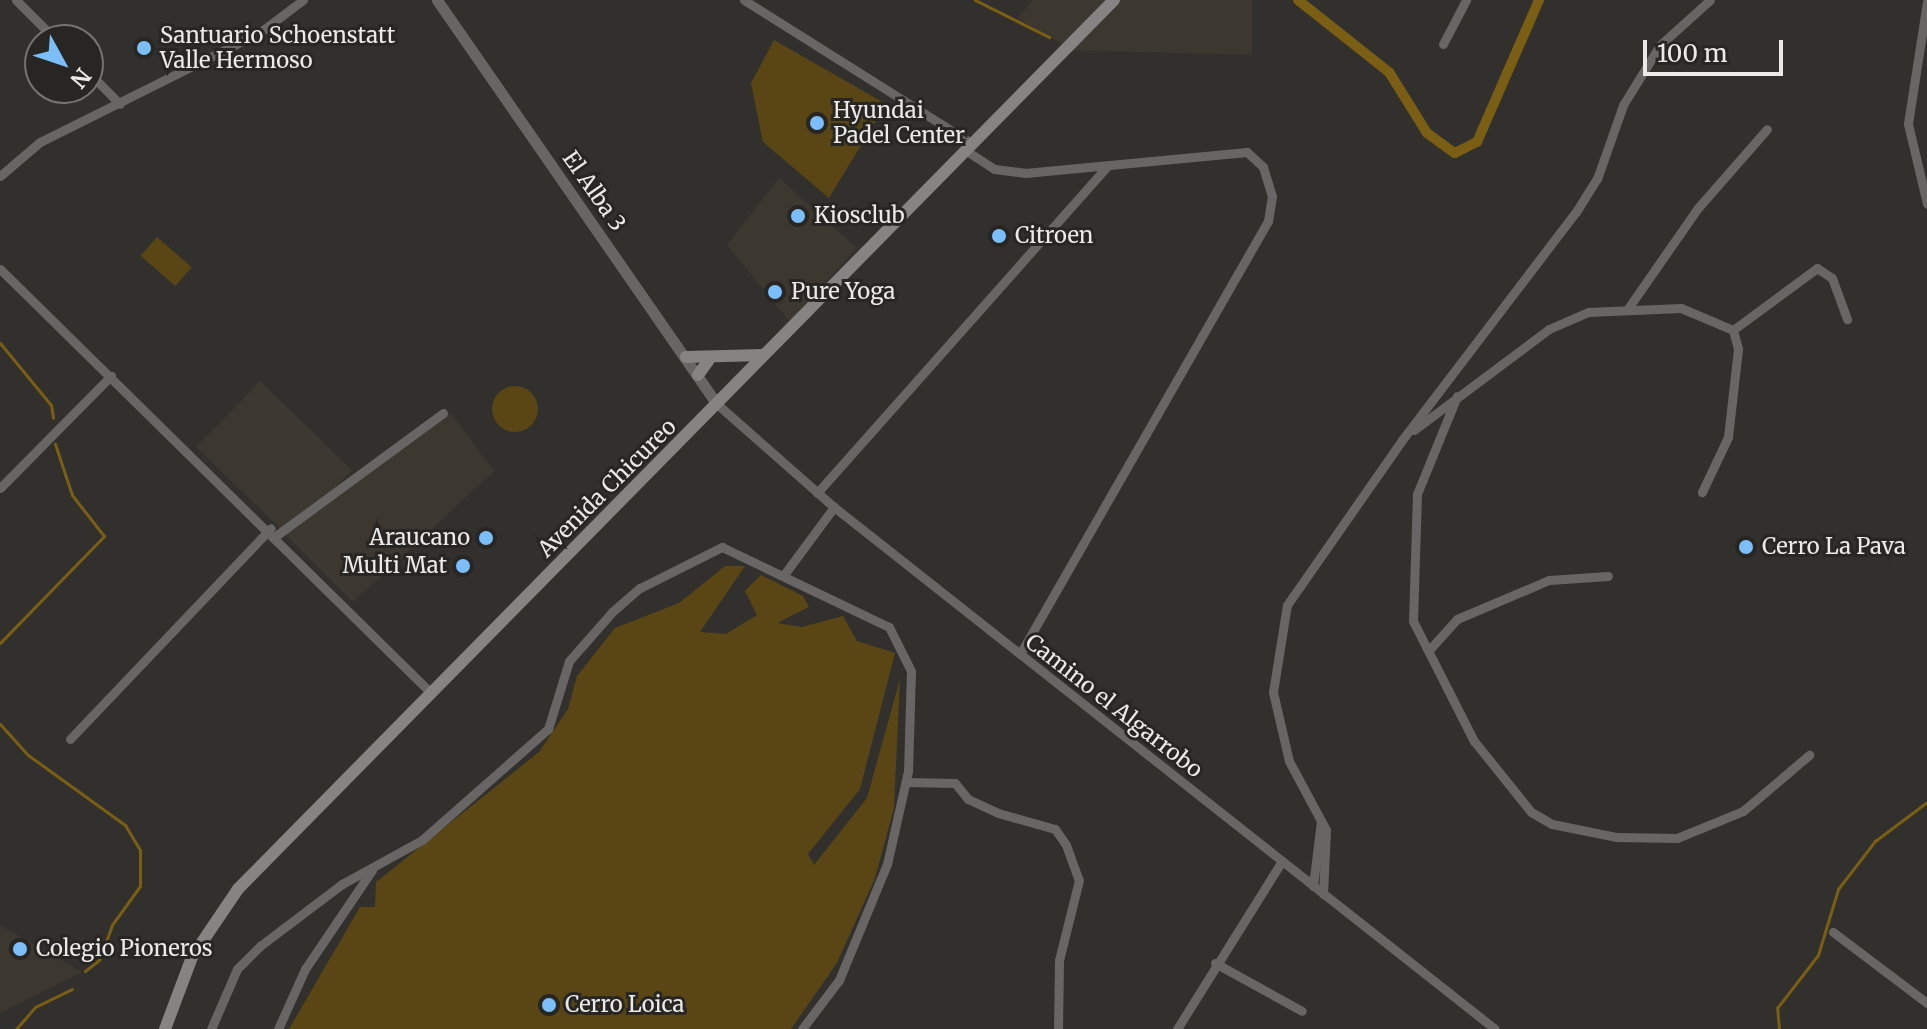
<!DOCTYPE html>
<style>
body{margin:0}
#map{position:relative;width:1927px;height:1029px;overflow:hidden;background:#31302d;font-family:Merriweather,serif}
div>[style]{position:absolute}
.built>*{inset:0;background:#3c3830;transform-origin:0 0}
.green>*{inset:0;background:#594614;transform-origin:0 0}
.round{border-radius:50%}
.stream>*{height:3px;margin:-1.5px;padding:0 1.5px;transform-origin:1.5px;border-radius:1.5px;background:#7a5e13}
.canal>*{height:10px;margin:-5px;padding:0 5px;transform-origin:5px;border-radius:5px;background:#7a5e13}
.minor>*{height:9px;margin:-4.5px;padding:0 4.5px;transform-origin:4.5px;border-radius:4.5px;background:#676665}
.tertiary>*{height:11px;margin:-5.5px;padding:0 5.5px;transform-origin:5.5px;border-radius:5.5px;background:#676665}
.secondary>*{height:12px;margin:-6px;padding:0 6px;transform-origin:6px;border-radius:6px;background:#858482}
.dots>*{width:22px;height:22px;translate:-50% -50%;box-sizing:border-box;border:4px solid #272623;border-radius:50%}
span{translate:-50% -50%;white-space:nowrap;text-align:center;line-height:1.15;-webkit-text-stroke:6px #272623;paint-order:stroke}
.poi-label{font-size:22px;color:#ebeae8}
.left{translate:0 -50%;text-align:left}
.right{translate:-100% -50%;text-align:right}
.street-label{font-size:22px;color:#ebeae8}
.north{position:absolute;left:24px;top:24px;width:80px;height:80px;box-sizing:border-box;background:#272623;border:2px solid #757472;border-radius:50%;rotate:130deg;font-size:22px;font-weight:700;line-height:32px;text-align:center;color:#ebeae8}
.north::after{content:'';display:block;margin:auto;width:28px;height:36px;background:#7cbef9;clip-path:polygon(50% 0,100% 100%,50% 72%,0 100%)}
.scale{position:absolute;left:1643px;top:40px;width:140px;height:36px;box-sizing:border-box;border:4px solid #ebeae8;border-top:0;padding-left:10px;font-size:24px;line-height:28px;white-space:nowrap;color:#ebeae8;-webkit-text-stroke:6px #272623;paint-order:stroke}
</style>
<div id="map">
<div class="built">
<div style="clip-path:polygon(1033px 0,1252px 0,1252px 55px,1073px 50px,1017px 18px)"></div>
<div style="clip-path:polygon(779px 178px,857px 248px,790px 322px,727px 245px)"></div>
<div style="left:260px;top:381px;width:128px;height:92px;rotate:44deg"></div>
<div style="clip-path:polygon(451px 413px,494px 471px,353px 602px,286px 535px)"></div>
<div style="clip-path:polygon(0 925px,82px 972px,0 1013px)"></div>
</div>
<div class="green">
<div style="clip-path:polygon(774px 40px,886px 104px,829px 198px,763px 142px,751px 83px)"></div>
<div style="left:157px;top:237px;width:46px;height:25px;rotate:41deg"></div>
<div class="round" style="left:492px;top:386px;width:46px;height:46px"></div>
<div style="clip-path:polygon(725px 566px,745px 566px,700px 632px,726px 634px,757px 615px,745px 591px,761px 575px,803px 596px,809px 607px,777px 623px,802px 627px,843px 616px,857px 641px,895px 653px,860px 789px,808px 854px,814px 865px,867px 798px,900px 679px,894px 808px,875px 878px,837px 963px,791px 1029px,289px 1029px,360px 907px,375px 907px,376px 882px,539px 752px,568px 709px,577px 676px,615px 628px,679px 603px)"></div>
</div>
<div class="stream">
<div style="left:975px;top:0;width:83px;rotate:26.6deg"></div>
<div style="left:0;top:343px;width:80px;rotate:50.6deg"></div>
<div style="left:51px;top:405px;width:13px;rotate:81deg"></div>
<div style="left:0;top:643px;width:149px;rotate:-45.8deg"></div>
<div style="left:104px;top:536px;width:52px;rotate:-128deg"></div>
<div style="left:72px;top:495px;width:54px;rotate:-108.4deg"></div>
<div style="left:0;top:724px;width:42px;rotate:47.9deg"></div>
<div style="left:28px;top:755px;width:120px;rotate:35.8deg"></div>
<div style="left:125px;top:825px;width:29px;rotate:59deg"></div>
<div style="left:140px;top:850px;width:36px;rotate:90deg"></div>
<div style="left:140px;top:886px;width:48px;rotate:125.7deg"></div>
<div style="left:112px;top:925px;width:37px;rotate:110deg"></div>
<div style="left:99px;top:960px;width:18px;rotate:142deg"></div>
<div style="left:16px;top:1029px;width:29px;rotate:-49deg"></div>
<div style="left:35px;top:1007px;width:41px;rotate:-25.9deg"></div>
<div style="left:1779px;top:1029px;width:21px;rotate:-95deg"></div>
<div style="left:1777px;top:1008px;width:67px;rotate:-52.3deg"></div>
<div style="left:1818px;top:955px;width:69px;rotate:-73.1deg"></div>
<div style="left:1838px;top:889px;width:61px;rotate:-52.4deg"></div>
<div style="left:1875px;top:841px;width:65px;rotate:-36.9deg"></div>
</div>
<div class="canal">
<div style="left:1298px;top:0;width:116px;rotate:38.4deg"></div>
<div style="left:1389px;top:72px;width:72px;rotate:58.1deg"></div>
<div style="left:1427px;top:133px;width:34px;rotate:36deg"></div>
<div style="left:1455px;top:153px;width:25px;rotate:-27deg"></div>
<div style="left:1477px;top:142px;width:155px;rotate:-66.4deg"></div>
</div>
<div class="minor">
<div style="left:16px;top:0;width:57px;rotate:45deg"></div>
<div style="left:744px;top:0;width:268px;rotate:32.2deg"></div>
<div style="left:1927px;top:2px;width:123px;rotate:98.9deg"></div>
<div style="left:1908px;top:124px;width:82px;rotate:76.6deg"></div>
<div style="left:1443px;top:44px;width:50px;rotate:-62.4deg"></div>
<div style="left:88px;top:72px;width:45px;rotate:45deg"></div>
<div style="left:965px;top:150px;width:35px;rotate:33deg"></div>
<div style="left:994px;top:169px;width:31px;rotate:7deg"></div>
<div style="left:1025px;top:173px;width:223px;rotate:-5.4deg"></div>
<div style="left:1247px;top:152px;width:22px;rotate:43deg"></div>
<div style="left:1263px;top:167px;width:30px;rotate:73deg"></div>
<div style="left:1272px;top:196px;width:25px;rotate:99deg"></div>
<div style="left:1268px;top:221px;width:499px;rotate:119.8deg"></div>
<div style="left:0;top:176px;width:52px;rotate:-40.4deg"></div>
<div style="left:40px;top:142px;width:245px;rotate:-26.5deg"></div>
<div style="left:259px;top:33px;width:55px;rotate:-36.9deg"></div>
<div style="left:0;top:269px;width:605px;rotate:44.53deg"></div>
<div style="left:1629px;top:307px;width:119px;rotate:-55.2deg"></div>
<div style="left:1697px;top:209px;width:106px;rotate:-48.8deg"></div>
<div style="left:1733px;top:330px;width:104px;rotate:-36.4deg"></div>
<div style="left:1817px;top:268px;width:18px;rotate:34deg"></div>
<div style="left:1832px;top:278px;width:44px;rotate:69.9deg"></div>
<div style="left:1457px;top:396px;width:106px;rotate:112.2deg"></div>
<div style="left:1417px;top:494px;width:127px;rotate:91.8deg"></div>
<div style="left:1413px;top:621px;width:135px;rotate:63.1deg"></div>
<div style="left:1474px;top:741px;width:91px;rotate:51.2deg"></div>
<div style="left:1531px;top:812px;width:24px;rotate:30deg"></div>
<div style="left:1552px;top:824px;width:65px;rotate:11.5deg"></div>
<div style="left:1616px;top:837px;width:61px;rotate:0.9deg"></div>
<div style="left:1677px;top:838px;width:71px;rotate:-22.2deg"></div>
<div style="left:1743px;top:811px;width:87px;rotate:-40.3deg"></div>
<div style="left:717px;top:404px;width:156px;rotate:41.4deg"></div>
<div style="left:834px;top:507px;width:842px;rotate:38.3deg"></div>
<div style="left:1414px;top:430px;width:169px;rotate:-36.8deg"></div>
<div style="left:1549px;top:329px;width:43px;rotate:-23.6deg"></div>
<div style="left:1588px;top:312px;width:93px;rotate:-2.5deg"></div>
<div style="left:1681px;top:308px;width:56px;rotate:22.9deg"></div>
<div style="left:1733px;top:330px;width:20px;rotate:75deg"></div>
<div style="left:1738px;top:349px;width:89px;rotate:96.5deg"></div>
<div style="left:1728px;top:437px;width:61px;rotate:115.3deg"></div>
<div style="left:0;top:488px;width:158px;rotate:-45.3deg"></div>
<div style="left:817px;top:493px;width:436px;rotate:-48.4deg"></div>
<div style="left:277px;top:535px;width:206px;rotate:-36.3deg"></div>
<div style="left:783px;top:576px;width:86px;rotate:-53.5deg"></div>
<div style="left:1430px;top:649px;width:40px;rotate:-48deg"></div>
<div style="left:1457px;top:619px;width:100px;rotate:-23deg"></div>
<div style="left:1549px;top:580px;width:59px;rotate:-3.9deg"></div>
<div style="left:70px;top:739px;width:291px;rotate:-46.4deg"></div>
<div style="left:906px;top:782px;width:49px;rotate:1.2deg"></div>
<div style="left:955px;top:783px;width:21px;rotate:51deg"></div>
<div style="left:968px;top:799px;width:33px;rotate:25deg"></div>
<div style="left:998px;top:813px;width:59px;rotate:15.7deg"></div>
<div style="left:1055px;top:829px;width:19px;rotate:55deg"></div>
<div style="left:1066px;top:845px;width:37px;rotate:70deg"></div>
<div style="left:1079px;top:880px;width:82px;rotate:104deg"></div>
<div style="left:1059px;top:960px;width:69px;rotate:90.8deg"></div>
<div style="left:1313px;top:886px;width:65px;rotate:-83deg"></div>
<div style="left:1323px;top:894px;width:64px;rotate:-87.3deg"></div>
<div style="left:1326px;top:830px;width:78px;rotate:-118.2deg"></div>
<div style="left:1289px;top:761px;width:71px;rotate:-103.1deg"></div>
<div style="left:1273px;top:692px;width:88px;rotate:-80.9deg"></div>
<div style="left:1287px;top:605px;width:201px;rotate:-55.1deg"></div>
<div style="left:1402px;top:440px;width:287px;rotate:-52.7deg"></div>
<div style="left:1576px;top:212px;width:39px;rotate:-58deg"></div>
<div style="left:1597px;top:179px;width:78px;rotate:-70.6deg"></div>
<div style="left:1623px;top:105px;width:70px;rotate:-58.3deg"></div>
<div style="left:1660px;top:45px;width:67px;rotate:-42deg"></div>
<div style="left:1833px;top:932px;width:118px;rotate:37.1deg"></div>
<div style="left:1215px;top:963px;width:99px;rotate:28.9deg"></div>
<div style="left:211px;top:1029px;width:65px;rotate:-66.6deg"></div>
<div style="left:237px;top:969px;width:33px;rotate:-45deg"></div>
<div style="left:260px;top:946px;width:103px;rotate:-37.1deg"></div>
<div style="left:342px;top:884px;width:91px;rotate:-28.8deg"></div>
<div style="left:422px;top:840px;width:168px;rotate:-41.4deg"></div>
<div style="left:548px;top:729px;width:71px;rotate:-72.8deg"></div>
<div style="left:569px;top:661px;width:65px;rotate:-48.7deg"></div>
<div style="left:612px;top:612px;width:37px;rotate:-41deg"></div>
<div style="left:640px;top:588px;width:92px;rotate:-26.6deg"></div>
<div style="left:722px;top:547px;width:185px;rotate:25.6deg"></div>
<div style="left:889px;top:627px;width:49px;rotate:63.4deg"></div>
<div style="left:911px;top:671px;width:100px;rotate:91.7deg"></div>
<div style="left:908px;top:771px;width:95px;rotate:102.7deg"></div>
<div style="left:887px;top:864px;width:126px;rotate:112.5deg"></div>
<div style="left:839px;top:980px;width:61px;rotate:127.1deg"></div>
<div style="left:278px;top:1029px;width:66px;rotate:-65.8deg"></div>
<div style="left:305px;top:969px;width:120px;rotate:-55.9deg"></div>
<div style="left:1177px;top:1029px;width:198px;rotate:-58deg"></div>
</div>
<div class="tertiary">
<div style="left:437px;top:0;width:492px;rotate:55.3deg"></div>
</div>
<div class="secondary">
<div style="left:686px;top:357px;width:77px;rotate:-1.5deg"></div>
<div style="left:698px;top:375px;width:17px;rotate:-54deg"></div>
<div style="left:165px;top:1029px;width:77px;rotate:-69.4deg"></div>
<div style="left:192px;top:957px;width:82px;rotate:-55.9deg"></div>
<div style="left:238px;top:889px;width:1248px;rotate:-45.42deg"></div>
</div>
<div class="dots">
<div style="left:144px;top:48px;background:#7cbef9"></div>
<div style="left:817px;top:123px;background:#7cbef9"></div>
<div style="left:798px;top:216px;background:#7cbef9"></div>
<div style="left:999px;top:236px;background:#7cbef9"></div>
<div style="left:775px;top:292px;background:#7cbef9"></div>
<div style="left:486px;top:538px;background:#7cbef9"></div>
<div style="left:1746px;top:547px;background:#7cbef9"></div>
<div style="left:463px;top:566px;background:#7cbef9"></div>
<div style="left:20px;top:949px;background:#7cbef9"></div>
<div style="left:549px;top:1005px;background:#7cbef9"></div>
</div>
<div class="poi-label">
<span class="left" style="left:160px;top:48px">Santuario Schoenstatt<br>Valle Hermoso</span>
<span class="left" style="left:833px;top:123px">Hyundai<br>Padel Center</span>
<span class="left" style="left:814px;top:216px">Kiosclub</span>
<span class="left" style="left:1015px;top:236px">Citroen</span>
<span class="left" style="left:791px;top:292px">Pure Yoga</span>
<span class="right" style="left:470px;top:538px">Araucano</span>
<span class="left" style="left:1762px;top:547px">Cerro La Pava</span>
<span class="right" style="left:447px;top:566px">Multi Mat</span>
<span class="left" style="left:36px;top:949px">Colegio Pioneros</span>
<span class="left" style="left:565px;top:1005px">Cerro Loica</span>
</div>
<div class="street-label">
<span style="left:594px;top:191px;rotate:55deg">El Alba 3</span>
<span style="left:607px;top:488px;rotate:-45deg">Avenida Chicureo</span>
<span style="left:1114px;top:706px;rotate:38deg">Camino el Algarrobo</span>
</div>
<div class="north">N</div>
<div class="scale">100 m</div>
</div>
